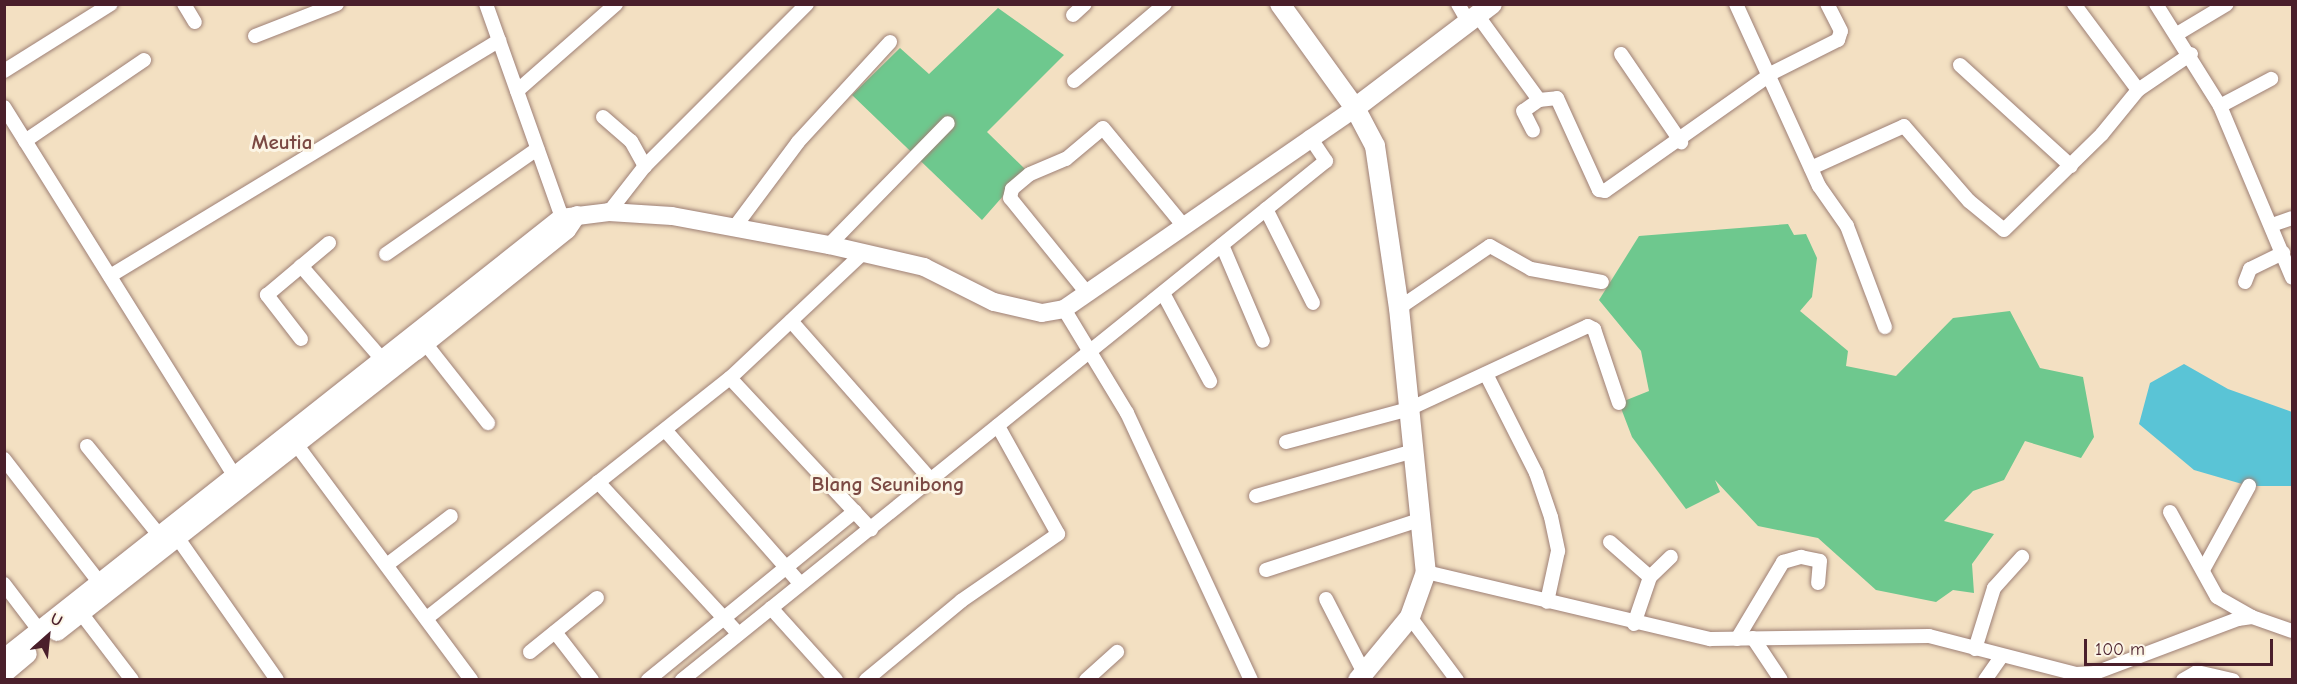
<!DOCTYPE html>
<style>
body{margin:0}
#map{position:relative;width:2297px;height:684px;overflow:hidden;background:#f3e0c2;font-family:"Comic Neue",sans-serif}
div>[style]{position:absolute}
.green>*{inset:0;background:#6ec88e}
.water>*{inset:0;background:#5ac4d6}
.roads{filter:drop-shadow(0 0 2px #9e8076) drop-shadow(0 0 2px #9e8076)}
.minor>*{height:14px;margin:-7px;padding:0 7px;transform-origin:7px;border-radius:7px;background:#fff}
.major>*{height:18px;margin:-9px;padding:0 9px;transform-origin:9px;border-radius:9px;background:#fff}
.highway>*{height:20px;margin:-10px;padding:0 10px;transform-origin:10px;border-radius:10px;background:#fff}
span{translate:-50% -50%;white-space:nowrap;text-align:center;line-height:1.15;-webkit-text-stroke:6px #fcf5e5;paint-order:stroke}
.quarter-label{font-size:21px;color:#7b4943;font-weight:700}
.frame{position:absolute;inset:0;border:6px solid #4a1f2b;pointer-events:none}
.north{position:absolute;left:18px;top:606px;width:60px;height:60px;-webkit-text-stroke:4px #fcf5e5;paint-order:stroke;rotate:27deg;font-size:16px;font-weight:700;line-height:24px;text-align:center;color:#4a1f2b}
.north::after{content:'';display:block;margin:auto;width:21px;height:27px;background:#4a1f2b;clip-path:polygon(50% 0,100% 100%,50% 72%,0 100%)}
.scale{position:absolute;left:2084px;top:639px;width:189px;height:27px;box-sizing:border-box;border:3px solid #4a1f2b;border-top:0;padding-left:8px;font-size:18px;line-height:21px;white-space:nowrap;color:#4a1f2b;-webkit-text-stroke:4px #fcf5e5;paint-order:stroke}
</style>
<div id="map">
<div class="green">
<div style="clip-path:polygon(998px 8px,1064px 55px,987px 132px,1026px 170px,982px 220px,852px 95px,900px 48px,929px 74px)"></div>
<div style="clip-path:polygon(1788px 224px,1794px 235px,1806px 234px,1817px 258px,1812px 297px,1800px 311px,1848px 351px,1846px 366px,1896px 376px,1953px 318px,2010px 311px,2040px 368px,2083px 377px,2094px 437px,2081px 458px,2025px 441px,2004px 480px,1973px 491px,1944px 521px,1994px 534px,1972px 564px,1974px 593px,1953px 590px,1936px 602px,1876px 590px,1818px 538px,1758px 526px,1715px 480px,1720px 492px,1686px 509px,1632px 437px,1619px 403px,1649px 391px,1641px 351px,1599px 300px,1639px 236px)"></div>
</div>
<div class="water">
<div style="clip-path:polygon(2184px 364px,2228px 389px,2292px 412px,2292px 486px,2249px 486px,2194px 470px,2139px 424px,2150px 383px)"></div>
</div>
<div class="roads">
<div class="minor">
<div style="left:184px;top:4px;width:21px;rotate:59deg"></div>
<div style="left:486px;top:4px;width:236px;rotate:70.4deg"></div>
<div style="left:1458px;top:4px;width:22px;rotate:60deg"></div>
<div style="left:1736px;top:4px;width:200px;rotate:65.5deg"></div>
<div style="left:1819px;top:186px;width:49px;rotate:55deg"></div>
<div style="left:1847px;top:226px;width:108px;rotate:69.4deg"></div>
<div style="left:2074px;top:4px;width:107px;rotate:53.3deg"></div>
<div style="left:2156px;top:4px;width:120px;rotate:57.9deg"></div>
<div style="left:2220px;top:106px;width:186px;rotate:67.2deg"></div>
<div style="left:1073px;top:15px;width:16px;rotate:-43deg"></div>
<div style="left:1478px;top:16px;width:104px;rotate:54deg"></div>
<div style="left:1539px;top:100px;width:19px;rotate:145deg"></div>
<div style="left:1523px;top:111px;width:22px;rotate:63deg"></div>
<div style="left:2177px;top:34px;width:58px;rotate:-31deg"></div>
<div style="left:255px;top:36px;width:88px;rotate:-21.3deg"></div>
<div style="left:1621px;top:54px;width:107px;rotate:55.7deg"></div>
<div style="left:1960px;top:65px;width:150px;rotate:42.3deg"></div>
<div style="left:4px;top:71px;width:126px;rotate:-32.1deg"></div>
<div style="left:1074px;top:81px;width:119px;rotate:-40.2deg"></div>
<div style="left:517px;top:91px;width:132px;rotate:-41.3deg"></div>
<div style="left:1539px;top:100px;width:18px;rotate:-6deg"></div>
<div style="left:1557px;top:98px;width:101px;rotate:65.5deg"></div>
<div style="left:1599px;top:190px;width:6px;rotate:9deg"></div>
<div style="left:1605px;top:191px;width:204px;rotate:-35.2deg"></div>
<div style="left:1772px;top:73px;width:74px;rotate:-26.6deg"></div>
<div style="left:1838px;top:40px;width:9px;rotate:-72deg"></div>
<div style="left:1841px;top:31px;width:30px;rotate:-117deg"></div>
<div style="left:2220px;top:106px;width:58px;rotate:-27.9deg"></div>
<div style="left:4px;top:107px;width:433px;rotate:58deg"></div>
<div style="left:603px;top:117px;width:37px;rotate:41deg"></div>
<div style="left:631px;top:141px;width:29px;rotate:61deg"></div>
<div style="left:25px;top:141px;width:144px;rotate:-34.2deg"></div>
<div style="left:1811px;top:168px;width:102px;rotate:-24.3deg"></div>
<div style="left:1904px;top:126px;width:99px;rotate:49.1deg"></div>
<div style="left:1969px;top:201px;width:45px;rotate:39.6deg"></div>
<div style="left:2004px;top:230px;width:137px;rotate:-44.4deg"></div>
<div style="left:2102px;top:134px;width:57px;rotate:-50.7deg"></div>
<div style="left:2138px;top:90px;width:64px;rotate:-34.2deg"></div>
<div style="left:1266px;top:209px;width:105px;rotate:63.4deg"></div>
<div style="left:609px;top:212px;width:58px;rotate:-52deg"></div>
<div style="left:645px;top:166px;width:229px;rotate:-45deg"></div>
<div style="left:2272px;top:225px;width:21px;rotate:-19deg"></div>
<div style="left:734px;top:228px;width:107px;rotate:-53.3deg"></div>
<div style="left:798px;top:142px;width:136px;rotate:-47.4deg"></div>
<div style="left:829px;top:245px;width:170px;rotate:-45.7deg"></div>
<div style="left:1222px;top:245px;width:104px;rotate:66.9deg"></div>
<div style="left:386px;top:254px;width:184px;rotate:-34.8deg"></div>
<div style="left:301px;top:266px;width:122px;rotate:49deg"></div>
<div style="left:110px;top:276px;width:455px;rotate:-31.2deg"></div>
<div style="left:2245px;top:282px;width:14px;rotate:-69deg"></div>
<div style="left:2250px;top:269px;width:37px;rotate:-26deg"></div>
<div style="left:1087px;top:293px;width:122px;rotate:-129deg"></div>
<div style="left:1010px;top:198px;width:9px;rotate:-77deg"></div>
<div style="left:1012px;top:189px;width:23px;rotate:-40deg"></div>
<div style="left:1030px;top:174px;width:39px;rotate:-23deg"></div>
<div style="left:1066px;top:159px;width:48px;rotate:-40deg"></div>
<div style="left:1103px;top:128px;width:126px;rotate:50.5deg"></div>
<div style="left:1163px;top:293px;width:100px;rotate:61.9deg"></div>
<div style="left:1399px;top:308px;width:110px;rotate:-34.3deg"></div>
<div style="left:1490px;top:246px;width:47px;rotate:29.3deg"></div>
<div style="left:1531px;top:269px;width:72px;rotate:10.4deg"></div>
<div style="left:1064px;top:309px;width:122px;rotate:58.8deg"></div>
<div style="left:1127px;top:413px;width:294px;rotate:65.1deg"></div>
<div style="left:791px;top:321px;width:212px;rotate:48.6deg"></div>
<div style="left:301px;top:339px;width:56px;rotate:-127.7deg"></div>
<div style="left:267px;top:295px;width:81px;rotate:-40deg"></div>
<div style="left:425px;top:343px;width:102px;rotate:51.8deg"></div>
<div style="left:1486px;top:374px;width:111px;rotate:63.2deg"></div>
<div style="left:1536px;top:473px;width:46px;rotate:71.2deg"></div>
<div style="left:1551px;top:517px;width:35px;rotate:78deg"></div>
<div style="left:1558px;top:551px;width:52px;rotate:102.2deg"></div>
<div style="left:730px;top:378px;width:207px;rotate:47deg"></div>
<div style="left:665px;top:430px;width:205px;rotate:48.6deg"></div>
<div style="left:1286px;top:442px;width:127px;rotate:-15deg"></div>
<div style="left:1409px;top:409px;width:197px;rotate:-24.9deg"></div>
<div style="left:1588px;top:326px;width:7px;rotate:27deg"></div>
<div style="left:1594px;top:329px;width:78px;rotate:71.3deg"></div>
<div style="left:296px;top:444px;width:294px;rotate:53.4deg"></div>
<div style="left:87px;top:446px;width:114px;rotate:51deg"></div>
<div style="left:4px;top:459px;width:155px;rotate:52.3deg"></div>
<div style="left:598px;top:482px;width:207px;rotate:47.2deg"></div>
<div style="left:1256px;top:496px;width:164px;rotate:-15.9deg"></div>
<div style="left:2170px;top:512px;width:97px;rotate:61.1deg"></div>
<div style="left:2217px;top:597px;width:40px;rotate:29.7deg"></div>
<div style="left:177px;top:537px;width:174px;rotate:55deg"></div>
<div style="left:1610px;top:542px;width:53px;rotate:41.2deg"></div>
<div style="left:388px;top:564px;width:79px;rotate:-37.3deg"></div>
<div style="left:1266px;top:570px;width:164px;rotate:-18.1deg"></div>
<div style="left:2203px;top:570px;width:96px;rotate:-61.3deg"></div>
<div style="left:1426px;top:572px;width:292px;rotate:13.3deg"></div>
<div style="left:1710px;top:639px;width:219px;rotate:-0.8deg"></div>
<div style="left:1929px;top:636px;width:152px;rotate:14.5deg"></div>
<div style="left:2076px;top:674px;width:19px;rotate:-3deg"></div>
<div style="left:2095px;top:673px;width:153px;rotate:-20.7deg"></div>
<div style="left:2238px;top:619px;width:14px;rotate:-8deg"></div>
<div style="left:2252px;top:617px;width:42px;rotate:19.3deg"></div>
<div style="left:4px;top:584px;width:58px;rotate:52.7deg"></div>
<div style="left:1326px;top:599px;width:83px;rotate:62.8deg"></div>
<div style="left:771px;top:608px;width:97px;rotate:47.9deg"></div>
<div style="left:81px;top:613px;width:84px;rotate:52.7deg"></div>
<div style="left:1410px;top:617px;width:79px;rotate:53.3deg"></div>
<div style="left:427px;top:618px;width:387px;rotate:-38.4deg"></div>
<div style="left:730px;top:378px;width:183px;rotate:-43.2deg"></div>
<div style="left:1634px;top:624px;width:50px;rotate:-71.2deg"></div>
<div style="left:1650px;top:577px;width:29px;rotate:-44deg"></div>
<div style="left:555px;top:632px;width:61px;rotate:52.4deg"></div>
<div style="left:1753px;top:638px;width:50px;rotate:56.3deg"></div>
<div style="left:1737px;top:639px;width:90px;rotate:-59.1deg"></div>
<div style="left:1783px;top:562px;width:19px;rotate:-16deg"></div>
<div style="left:1801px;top:557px;width:19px;rotate:12deg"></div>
<div style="left:1820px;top:561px;width:22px;rotate:95deg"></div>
<div style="left:1975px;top:649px;width:64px;rotate:-72.7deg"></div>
<div style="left:1994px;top:588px;width:42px;rotate:-47.9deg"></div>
<div style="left:530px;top:652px;width:86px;rotate:-38.9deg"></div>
<div style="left:648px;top:680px;width:267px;rotate:-39.2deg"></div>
<div style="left:682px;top:680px;width:827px;rotate:-38.87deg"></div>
<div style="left:1326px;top:161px;width:29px;rotate:-124deg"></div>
<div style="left:866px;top:680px;width:124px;rotate:-39.7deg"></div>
<div style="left:961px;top:601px;width:118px;rotate:-34.6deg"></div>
<div style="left:1058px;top:534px;width:124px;rotate:-119.1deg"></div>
<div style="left:1086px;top:680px;width:42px;rotate:-42.1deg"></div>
<div style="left:1985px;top:680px;width:28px;rotate:-55deg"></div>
<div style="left:2183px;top:680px;width:16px;rotate:-30deg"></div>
<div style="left:2197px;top:672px;width:37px;rotate:13deg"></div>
</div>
<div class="major">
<div style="left:57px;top:632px;width:456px;rotate:-38.1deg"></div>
<div style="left:416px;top:351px;width:193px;rotate:-38.7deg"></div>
<div style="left:567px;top:230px;width:18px;rotate:-56deg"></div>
<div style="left:4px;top:658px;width:710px;rotate:-38.31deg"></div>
<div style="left:561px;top:218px;width:48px;rotate:-7.1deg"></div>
<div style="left:609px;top:212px;width:63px;rotate:3.6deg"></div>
<div style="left:672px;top:216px;width:160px;rotate:10.5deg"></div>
<div style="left:829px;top:245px;width:98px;rotate:13deg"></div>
<div style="left:924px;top:267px;width:78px;rotate:26.6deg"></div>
<div style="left:994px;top:302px;width:49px;rotate:12.9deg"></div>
<div style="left:1042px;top:313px;width:22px;rotate:-10deg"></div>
<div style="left:1064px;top:309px;width:354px;rotate:-34.6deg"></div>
<div style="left:4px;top:674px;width:31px;rotate:-40deg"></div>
</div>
<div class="highway">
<div style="left:1280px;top:4px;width:128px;rotate:54.2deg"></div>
<div style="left:1355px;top:108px;width:43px;rotate:62.2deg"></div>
<div style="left:1375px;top:146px;width:164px;rotate:81.6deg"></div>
<div style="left:1399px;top:308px;width:265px;rotate:84.2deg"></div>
<div style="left:1426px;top:572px;width:48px;rotate:109.6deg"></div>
<div style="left:1410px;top:617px;width:82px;rotate:129.5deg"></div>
<div style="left:1355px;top:108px;width:172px;rotate:-37.2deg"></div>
</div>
</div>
<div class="quarter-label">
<span style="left:282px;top:142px">Meutia</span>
<span style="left:888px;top:484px">Blang Seunibong</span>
</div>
<div class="frame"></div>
<div class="north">U</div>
<div class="scale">100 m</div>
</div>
